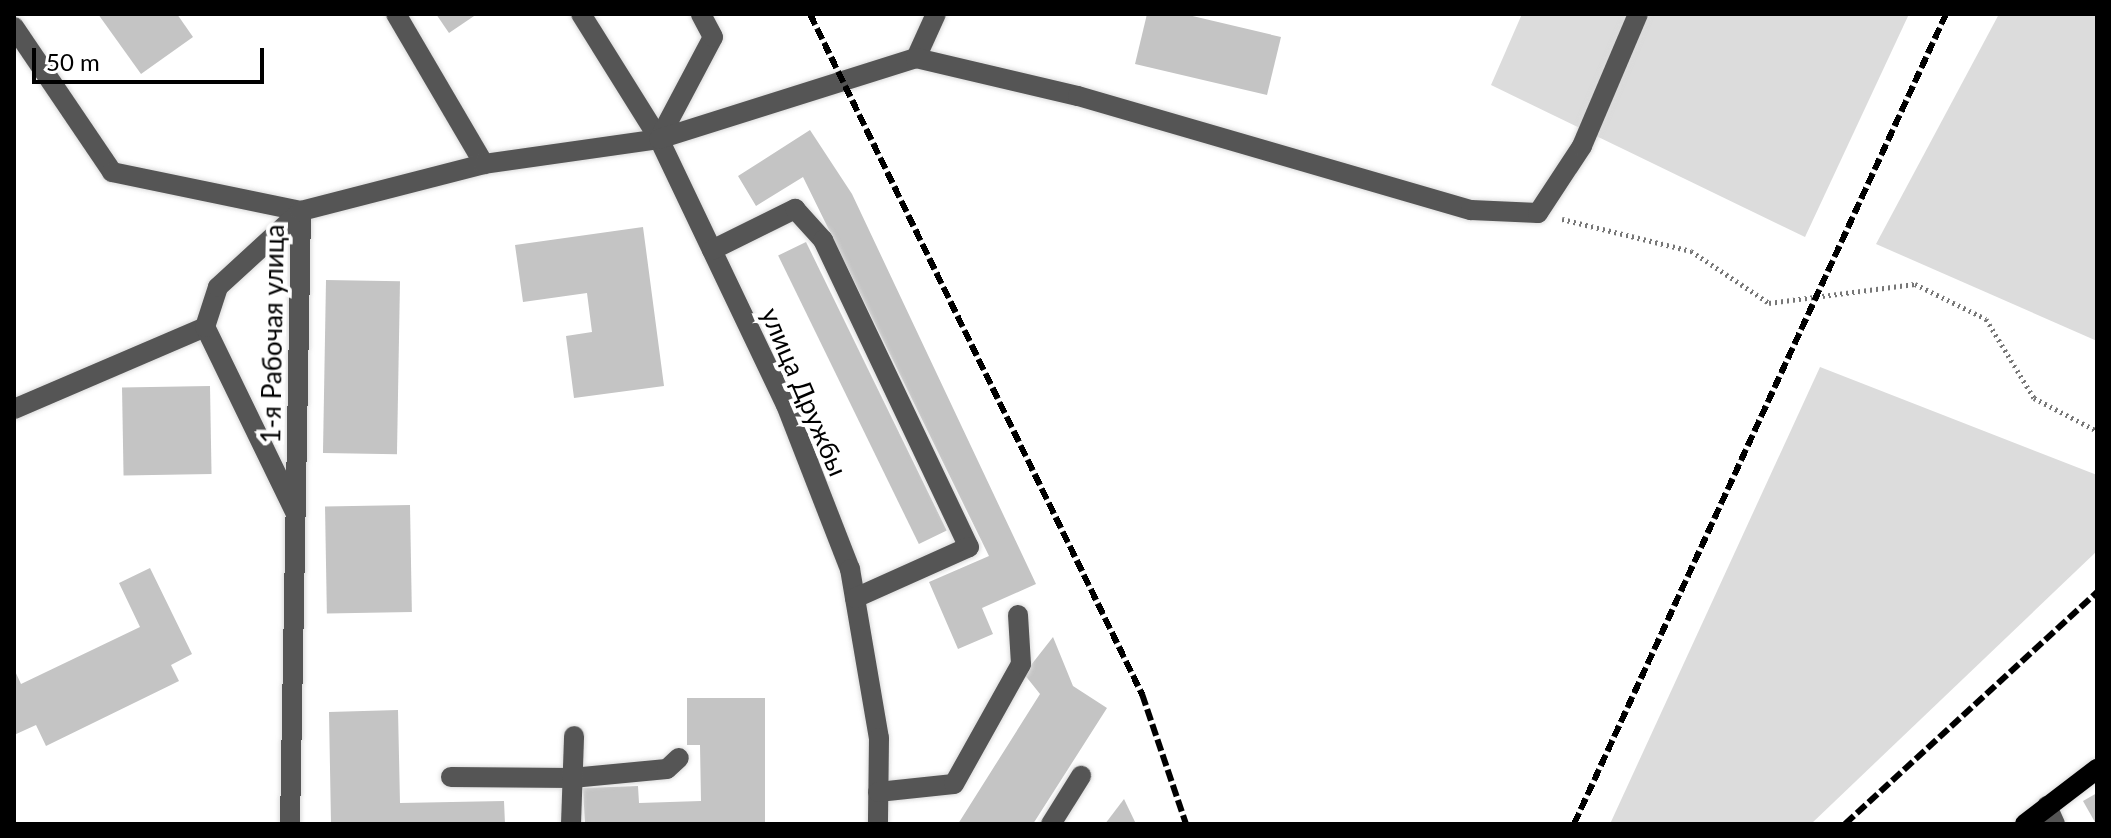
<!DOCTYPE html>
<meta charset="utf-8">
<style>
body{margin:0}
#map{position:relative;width:2111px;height:838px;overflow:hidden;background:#fff;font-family:Lato,sans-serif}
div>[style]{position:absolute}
.green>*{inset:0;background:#dcdcdc}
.building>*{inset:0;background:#c4c4c4;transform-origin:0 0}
.path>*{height:5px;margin-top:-2.5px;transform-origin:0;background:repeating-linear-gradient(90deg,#777 0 2px,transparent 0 6px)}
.roads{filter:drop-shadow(0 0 2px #dbdbdb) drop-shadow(0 0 2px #dbdbdb)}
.minor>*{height:20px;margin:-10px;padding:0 10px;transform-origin:10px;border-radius:10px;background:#555}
.major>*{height:20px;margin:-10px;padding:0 10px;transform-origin:10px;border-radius:10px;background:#000}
.rail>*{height:6px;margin-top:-3px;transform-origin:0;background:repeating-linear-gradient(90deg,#000 0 12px,transparent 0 16px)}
span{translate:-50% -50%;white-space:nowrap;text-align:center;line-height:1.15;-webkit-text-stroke:8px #fff;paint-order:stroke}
.street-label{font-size:26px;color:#000}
.frame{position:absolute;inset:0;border:16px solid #000;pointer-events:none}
.scale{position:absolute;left:32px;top:48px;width:232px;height:36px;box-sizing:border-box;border:4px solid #000;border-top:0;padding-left:10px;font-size:24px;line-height:28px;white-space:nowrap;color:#000;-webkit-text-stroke:6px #fff;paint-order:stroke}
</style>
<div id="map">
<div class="green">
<div style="clip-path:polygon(1522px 14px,1909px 14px,1805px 237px,1491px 85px)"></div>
<div style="clip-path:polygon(1999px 14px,2097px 14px,2097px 341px,1876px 244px)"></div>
<div style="clip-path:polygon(1820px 367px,2097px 475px,2097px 551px,1811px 824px,1610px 824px)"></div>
</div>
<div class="building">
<div style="clip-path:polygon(98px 14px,177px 14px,193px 37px,141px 74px)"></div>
<div style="clip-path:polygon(436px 14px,477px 14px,449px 33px)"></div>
<div style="clip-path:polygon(1147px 14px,1184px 14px,1281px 37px,1267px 95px,1135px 64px)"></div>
<div style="clip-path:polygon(810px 130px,852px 194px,1036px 584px,982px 608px,993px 634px,958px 649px,929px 582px,989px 556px,803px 177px,756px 206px,738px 176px)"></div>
<div style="clip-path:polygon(643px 227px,664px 386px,574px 398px,566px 336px,592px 332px,587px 293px,523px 302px,515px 245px)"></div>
<div style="left:806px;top:242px;width:321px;height:31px;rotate:64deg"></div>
<div style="left:326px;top:280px;width:74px;height:173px;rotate:1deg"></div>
<div style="left:210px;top:386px;width:88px;height:88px;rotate:89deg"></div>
<div style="left:410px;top:505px;width:107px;height:85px;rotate:89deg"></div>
<div style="clip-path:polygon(150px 568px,192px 654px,171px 665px,179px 681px,46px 746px,36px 725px,14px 735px,14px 669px,21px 684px,140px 627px,119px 583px)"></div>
<div style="clip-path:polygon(1053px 637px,1073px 686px,1107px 708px,1033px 824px,958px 824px,1040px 694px,1024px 674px)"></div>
<div style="clip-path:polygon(687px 698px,765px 698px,765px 824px,585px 824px,583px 788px,638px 786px,639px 803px,701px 801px,700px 745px,687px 745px)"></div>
<div style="clip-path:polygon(398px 710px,400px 803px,504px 801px,505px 824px,331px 824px,329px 712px)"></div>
<div style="clip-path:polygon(2097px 793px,2097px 824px,2096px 824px,2083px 801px)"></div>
<div style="clip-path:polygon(1124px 799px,1136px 824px,1105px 824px)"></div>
</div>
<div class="path">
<div style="left:1562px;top:219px;width:133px;rotate:13.9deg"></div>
<div style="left:1691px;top:251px;width:94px;rotate:33.7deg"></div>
<div style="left:1769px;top:303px;width:147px;rotate:-7.4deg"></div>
<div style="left:1915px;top:284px;width:79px;rotate:26.2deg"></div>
<div style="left:1986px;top:319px;width:92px;rotate:58.7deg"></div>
<div style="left:2034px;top:398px;width:71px;rotate:27.6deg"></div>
</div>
<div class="roads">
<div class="minor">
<div style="left:396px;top:14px;width:174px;rotate:59.6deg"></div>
<div style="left:581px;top:14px;width:147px;rotate:58deg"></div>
<div style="left:659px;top:139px;width:295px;rotate:64.5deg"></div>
<div style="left:786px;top:405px;width:176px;rotate:68.7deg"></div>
<div style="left:850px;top:569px;width:171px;rotate:80.3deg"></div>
<div style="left:879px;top:738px;width:86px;rotate:90.7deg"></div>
<div style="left:14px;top:27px;width:175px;rotate:55.9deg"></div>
<div style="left:112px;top:172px;width:193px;rotate:11.7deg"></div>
<div style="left:916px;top:58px;width:48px;rotate:-65.6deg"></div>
<div style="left:659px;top:139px;width:115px;rotate:-62.1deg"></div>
<div style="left:713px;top:37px;width:26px;rotate:-118deg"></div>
<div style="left:712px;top:250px;width:93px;rotate:-26.3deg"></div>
<div style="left:795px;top:209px;width:42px;rotate:47.9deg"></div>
<div style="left:823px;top:240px;width:340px;rotate:64.6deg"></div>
<div style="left:969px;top:547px;width:125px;rotate:155.9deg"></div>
<div style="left:14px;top:409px;width:208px;rotate:-23.2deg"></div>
<div style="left:295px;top:512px;width:206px;rotate:-115.9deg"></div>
<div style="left:205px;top:327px;width:42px;rotate:-72deg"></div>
<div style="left:218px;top:287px;width:113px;rotate:-42.5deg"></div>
<div style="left:451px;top:777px;width:121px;rotate:0.5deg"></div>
<div style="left:572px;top:778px;width:95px;rotate:-5.4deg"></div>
<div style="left:667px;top:769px;width:16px;rotate:-43deg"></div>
<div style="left:878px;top:792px;width:76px;rotate:-6deg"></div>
<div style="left:954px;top:784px;width:137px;rotate:-60.8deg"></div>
<div style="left:1021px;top:664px;width:49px;rotate:-93.5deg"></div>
<div style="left:2047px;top:806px;width:20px;rotate:66deg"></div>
<div style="left:290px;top:824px;width:613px;rotate:-88.97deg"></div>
<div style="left:301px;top:211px;width:189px;rotate:-14.4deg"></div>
<div style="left:484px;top:164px;width:177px;rotate:-8.1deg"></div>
<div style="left:659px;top:139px;width:269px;rotate:-17.5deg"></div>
<div style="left:916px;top:58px;width:166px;rotate:13.2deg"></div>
<div style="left:1078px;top:96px;width:409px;rotate:16.2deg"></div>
<div style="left:1471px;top:210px;width:67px;rotate:2.6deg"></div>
<div style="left:1538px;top:213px;width:80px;rotate:-56.7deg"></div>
<div style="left:1582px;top:146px;width:143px;rotate:-67deg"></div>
<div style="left:571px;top:824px;width:88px;rotate:-88deg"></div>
<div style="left:1051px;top:824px;width:57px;rotate:-58deg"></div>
</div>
<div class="major">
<div style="left:2025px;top:824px;width:91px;rotate:-37.4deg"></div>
</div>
</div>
<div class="rail">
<div style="left:810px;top:14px;width:757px;rotate:63.98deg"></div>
<div style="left:1142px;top:694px;width:137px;rotate:71.3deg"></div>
<div style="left:1574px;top:824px;width:891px;rotate:-65.33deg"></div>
<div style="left:1845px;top:824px;width:343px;rotate:-42.6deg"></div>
</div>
<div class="street-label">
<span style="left:273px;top:334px;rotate:-89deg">1-я Рабочая улица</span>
<span style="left:804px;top:392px;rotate:67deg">улица Дружбы</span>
</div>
<div class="frame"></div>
<div class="scale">50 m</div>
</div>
